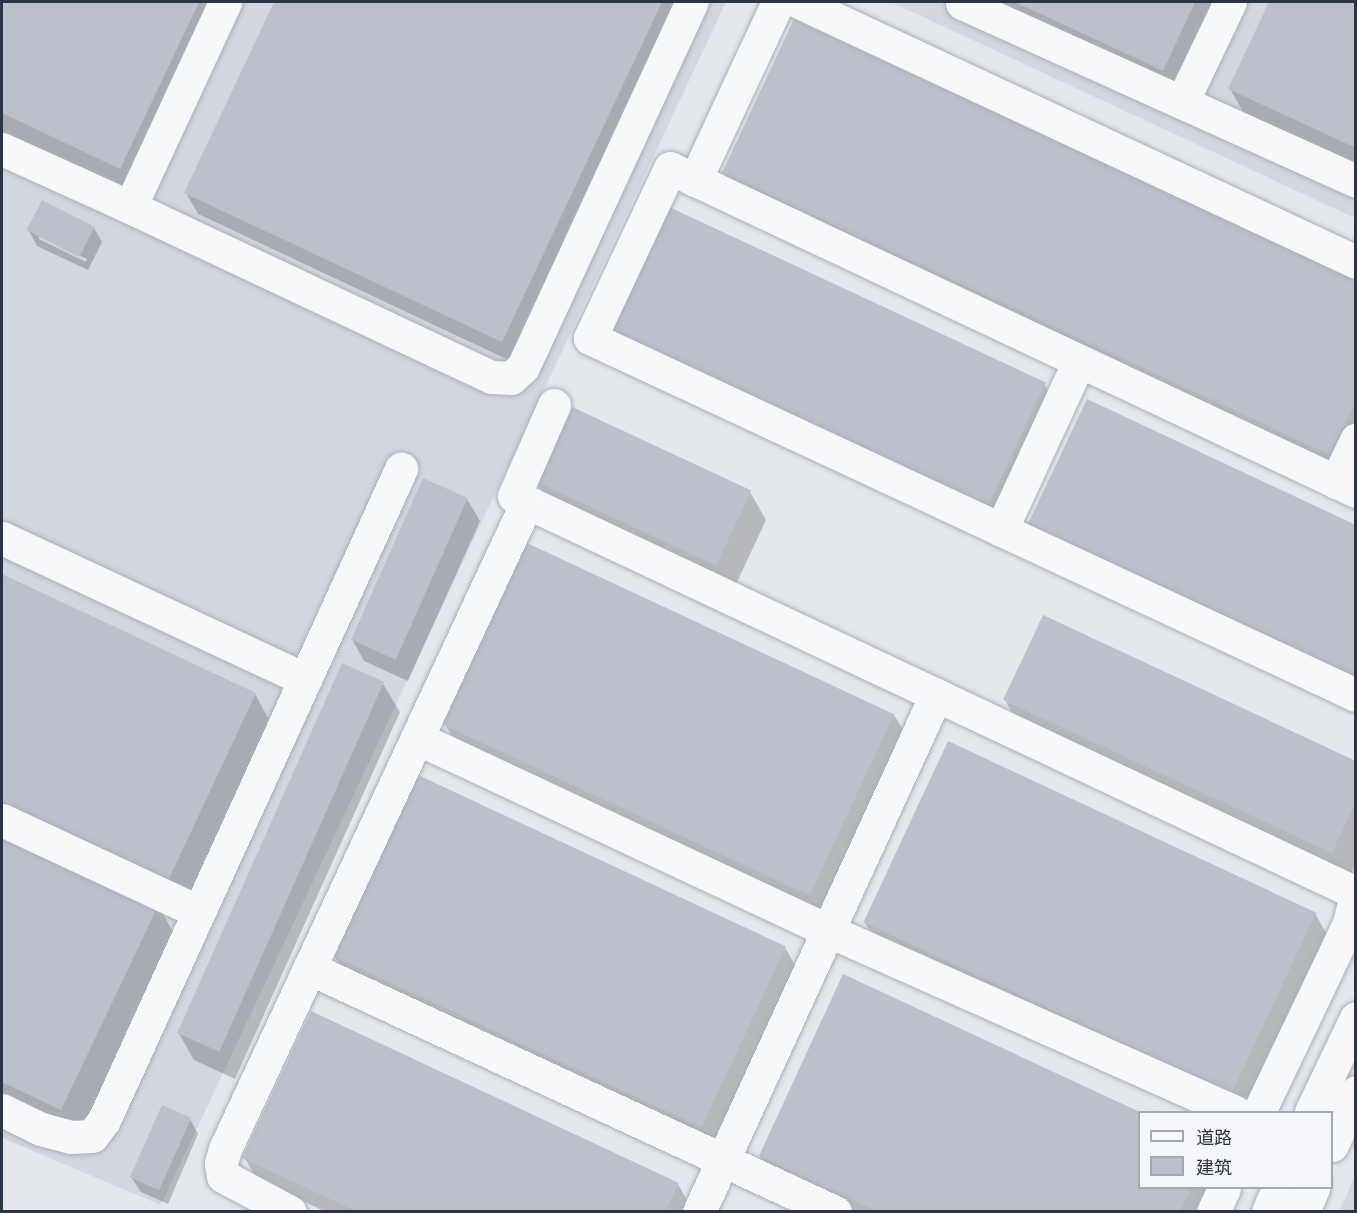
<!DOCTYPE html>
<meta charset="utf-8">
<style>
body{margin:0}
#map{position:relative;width:1357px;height:1213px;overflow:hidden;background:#e4e7ec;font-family:Quicksand,"Noto Sans SC",sans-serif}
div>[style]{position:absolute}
.built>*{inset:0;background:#d2d6de}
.shadow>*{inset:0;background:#0003}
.building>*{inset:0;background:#bbc0ca;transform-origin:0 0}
.roads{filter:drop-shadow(0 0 2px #a9aeb7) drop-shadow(0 0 2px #a9aeb7)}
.minor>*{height:33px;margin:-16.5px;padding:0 16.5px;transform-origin:16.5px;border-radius:16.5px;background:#f7f8fa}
span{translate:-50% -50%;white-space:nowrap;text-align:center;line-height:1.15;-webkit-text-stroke:6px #f4f6f9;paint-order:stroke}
.frame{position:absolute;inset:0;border:3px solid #2b3445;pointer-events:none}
.legend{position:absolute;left:1138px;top:1111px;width:195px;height:78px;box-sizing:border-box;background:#f4f6f9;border:2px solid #a4a8b1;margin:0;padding:8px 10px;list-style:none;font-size:18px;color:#2b3445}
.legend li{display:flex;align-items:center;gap:12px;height:30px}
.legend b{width:30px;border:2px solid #a4a8b1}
</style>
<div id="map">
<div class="built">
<div style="clip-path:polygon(2px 2px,726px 2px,161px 1205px,2px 1138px)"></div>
<div style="clip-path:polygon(891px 2px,1355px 2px,1355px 218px)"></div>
<div style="clip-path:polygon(1355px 1177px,1355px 1211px,1339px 1211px)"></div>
</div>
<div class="shadow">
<div style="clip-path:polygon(2px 2px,228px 2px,137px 197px,2px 133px)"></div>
<div style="clip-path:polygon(275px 2px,684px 2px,515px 363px,198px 214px,186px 193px)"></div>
<div style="clip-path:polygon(973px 2px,1225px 2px,1179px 99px)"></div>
<div style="clip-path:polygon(1271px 2px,1356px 2px,1356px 168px,1246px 117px,1230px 89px)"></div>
<div style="clip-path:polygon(724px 173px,1356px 280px,1356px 448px,1343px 476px,736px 195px)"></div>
<div style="clip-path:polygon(evenodd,94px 228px,102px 242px,88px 270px,37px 246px,29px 231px,94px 228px,39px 235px,87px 259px,86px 262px,39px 239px,39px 235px)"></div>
<div style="clip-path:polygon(619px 355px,1044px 384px,1057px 406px,998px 532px)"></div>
<div style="clip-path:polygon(536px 481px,750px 492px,766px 520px,732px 593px,553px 510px)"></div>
<div style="clip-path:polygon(467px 499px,480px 521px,408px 681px,364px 661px,352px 639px)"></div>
<div style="clip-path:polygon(2px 575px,255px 694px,271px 723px,184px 909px,2px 823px)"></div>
<div style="clip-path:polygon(383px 684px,400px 712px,235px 1079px,194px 1060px,178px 1032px)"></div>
<div style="clip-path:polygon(1005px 700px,1356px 763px,1356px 864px,1348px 880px,1021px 729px)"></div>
<div style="clip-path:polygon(894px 715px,907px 736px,823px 916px,457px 746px,445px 724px)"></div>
<div style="clip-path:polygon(2px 832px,158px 905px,174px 934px,78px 1138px,2px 1102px)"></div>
<div style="clip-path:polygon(1315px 913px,1327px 935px,1245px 1112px,878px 944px,865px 923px)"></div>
<div style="clip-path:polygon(785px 947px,797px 969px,714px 1149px,348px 979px,335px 957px)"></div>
<div style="clip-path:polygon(190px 1119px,198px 1134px,168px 1204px,141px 1192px,132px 1178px)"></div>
<div style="clip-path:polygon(760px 1156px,1140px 1188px,1213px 1188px,1202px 1212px,846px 1212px,773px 1177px)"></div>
<div style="clip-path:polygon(244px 1157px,678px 1184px,690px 1206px,688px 1212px,326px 1212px,257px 1179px)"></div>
</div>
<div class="building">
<div style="clip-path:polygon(2px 2px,199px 2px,120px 169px,2px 113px)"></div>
<div style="clip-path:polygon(274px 2px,662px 2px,502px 342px,184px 193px)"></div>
<div style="clip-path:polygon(1015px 2px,1195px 2px,1163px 71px)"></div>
<div style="clip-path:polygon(1269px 2px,1356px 2px,1356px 148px,1228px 89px)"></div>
<div style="clip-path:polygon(794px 19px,1356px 279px,1356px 400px,1330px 455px,722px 173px)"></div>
<div style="left:42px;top:200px;width:59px;height:34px;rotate:27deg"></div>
<div style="left:665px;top:205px;width:420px;height:142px;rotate:25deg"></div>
<div style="clip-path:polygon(1087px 399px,1356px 525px,1356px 682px,1026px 528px)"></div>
<div style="left:570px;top:406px;width:200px;height:83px;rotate:25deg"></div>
<div style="left:423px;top:478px;width:49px;height:177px;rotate:24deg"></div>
<div style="left:527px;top:543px;width:405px;height:200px;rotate:25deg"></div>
<div style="clip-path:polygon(2px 574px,256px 693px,168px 881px,2px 803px)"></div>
<div style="clip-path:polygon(1043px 615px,1356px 761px,1356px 801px,1332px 853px,1003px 700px)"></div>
<div style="left:342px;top:663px;width:46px;height:405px;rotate:24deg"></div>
<div style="left:948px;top:741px;width:406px;height:200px;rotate:25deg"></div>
<div style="left:418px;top:775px;width:406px;height:200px;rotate:25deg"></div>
<div style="clip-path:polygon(2px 830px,159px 904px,61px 1110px,2px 1082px)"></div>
<div style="clip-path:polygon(843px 974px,1140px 1112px,1140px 1188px,1191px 1188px,1180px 1212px,879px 1212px,759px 1156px)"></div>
<div style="clip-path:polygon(311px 1011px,679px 1183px,665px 1212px,358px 1212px,242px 1158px)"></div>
<div style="left:162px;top:1105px;width:32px;height:79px;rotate:24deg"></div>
</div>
<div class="roads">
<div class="minor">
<div style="left:799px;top:2px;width:615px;rotate:25.02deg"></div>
<div style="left:962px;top:3px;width:432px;rotate:24.3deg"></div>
<div style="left:1182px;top:102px;width:111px;rotate:-64.4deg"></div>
<div style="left:2px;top:149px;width:141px;rotate:24.4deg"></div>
<div style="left:130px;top:207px;width:226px;rotate:-65.1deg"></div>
<div style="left:695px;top:180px;width:196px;rotate:-65deg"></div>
<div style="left:130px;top:207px;width:400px;rotate:25.2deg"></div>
<div style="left:492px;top:377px;width:19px;rotate:3deg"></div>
<div style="left:511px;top:378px;width:16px;rotate:-43deg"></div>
<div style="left:523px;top:367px;width:402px;rotate:-65.2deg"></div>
<div style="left:554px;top:405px;width:99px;rotate:113.7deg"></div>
<div style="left:514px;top:496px;width:926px;rotate:25.24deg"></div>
<div style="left:1352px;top:891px;width:11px;rotate:80deg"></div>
<div style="left:1354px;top:902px;width:22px;rotate:103deg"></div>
<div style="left:1349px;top:923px;width:209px;rotate:115.5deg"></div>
<div style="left:1336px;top:482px;width:47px;rotate:-64.5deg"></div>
<div style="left:1356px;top:491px;width:758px;rotate:-154.79deg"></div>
<div style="left:670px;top:168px;width:188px;rotate:115.2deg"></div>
<div style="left:590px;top:338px;width:845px;rotate:24.99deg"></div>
<div style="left:1001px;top:530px;width:186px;rotate:-65.2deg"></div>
<div style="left:2px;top:538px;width:333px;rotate:25deg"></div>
<div style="left:417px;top:738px;width:455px;rotate:25.1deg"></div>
<div style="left:829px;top:931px;width:445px;rotate:24deg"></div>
<div style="left:2px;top:820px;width:217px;rotate:25deg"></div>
<div style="left:309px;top:968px;width:580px;rotate:24.89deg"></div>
<div style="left:2px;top:1110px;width:43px;rotate:26deg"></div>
<div style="left:41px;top:1129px;width:31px;rotate:15deg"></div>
<div style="left:71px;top:1137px;width:21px;rotate:-3deg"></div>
<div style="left:92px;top:1136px;width:20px;rotate:-53deg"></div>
<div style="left:104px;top:1120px;width:716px;rotate:-65.48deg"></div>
<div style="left:1311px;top:1112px;width:104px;rotate:-64.4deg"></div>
<div style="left:1332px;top:1145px;width:58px;rotate:-65.6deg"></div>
<div style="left:290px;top:1212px;width:76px;rotate:-151.8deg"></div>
<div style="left:223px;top:1176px;width:13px;rotate:-99deg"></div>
<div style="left:221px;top:1163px;width:15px;rotate:-74deg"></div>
<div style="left:225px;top:1149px;width:714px;rotate:-64.98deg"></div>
<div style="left:699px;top:1212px;width:569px;rotate:-65.37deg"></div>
<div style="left:1213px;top:1212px;width:26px;rotate:-65deg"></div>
<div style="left:1268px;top:1212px;width:26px;rotate:-67deg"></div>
<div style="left:1303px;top:1212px;width:26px;rotate:-67deg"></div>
</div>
</div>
<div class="frame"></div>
<ul class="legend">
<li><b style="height:8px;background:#f7f8fa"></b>道路</li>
<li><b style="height:16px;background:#bbc0ca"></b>建筑</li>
</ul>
</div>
